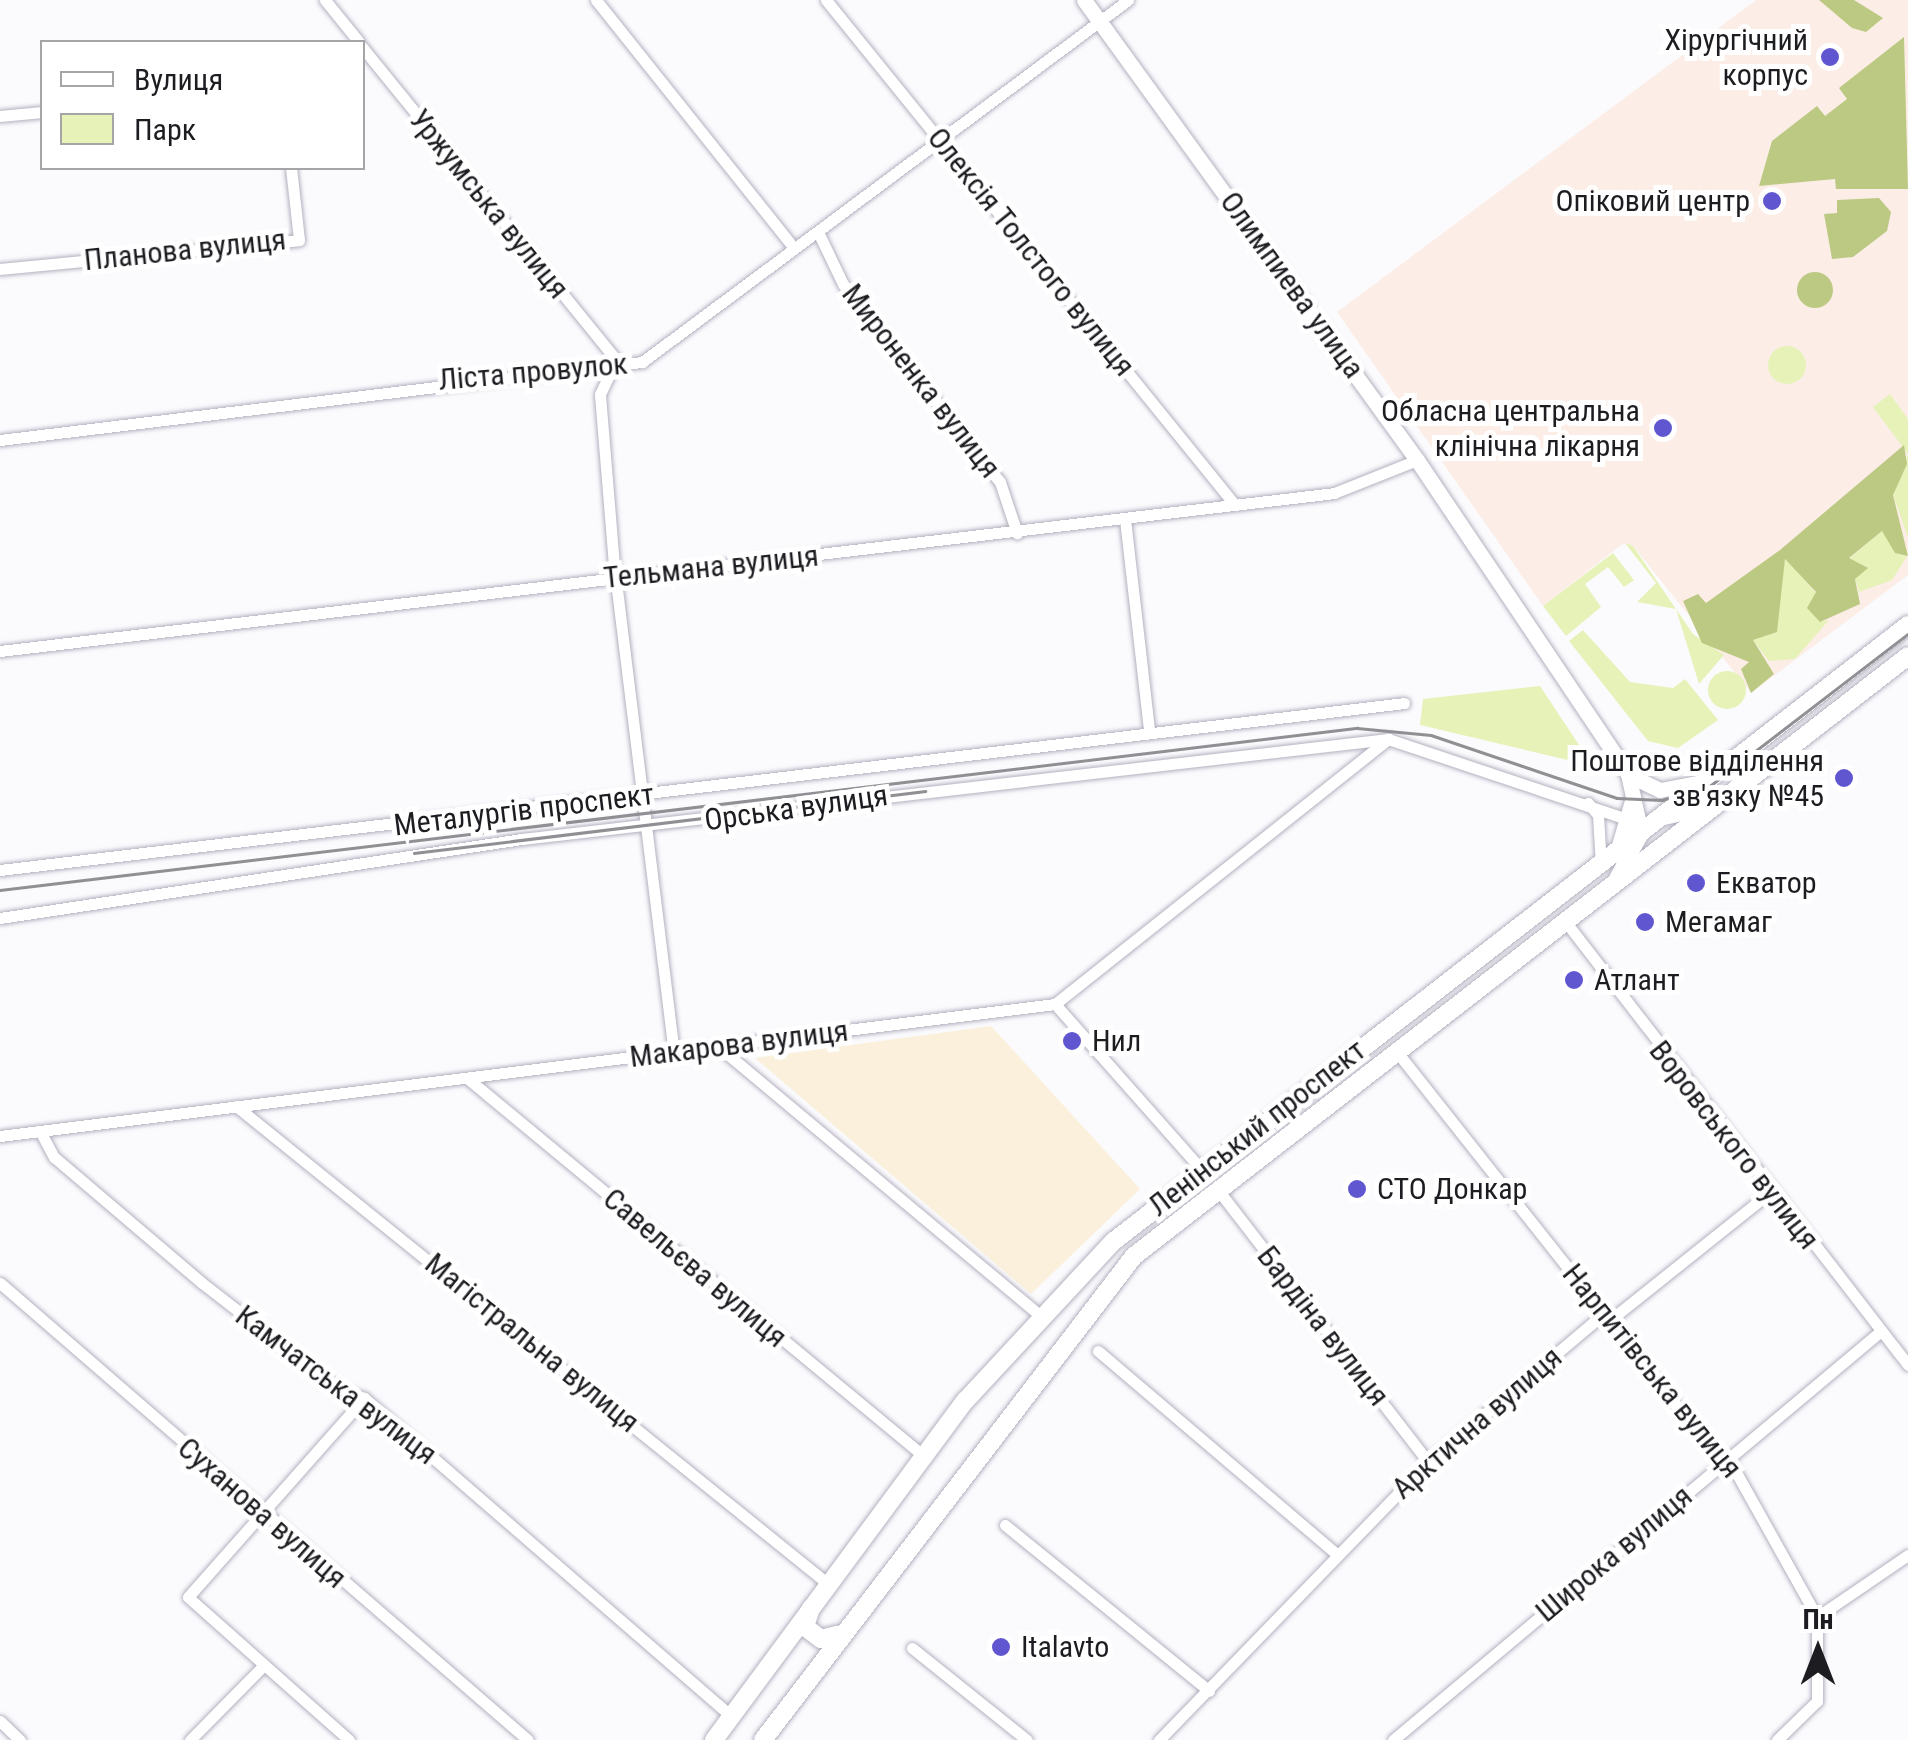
<!DOCTYPE html>
<meta charset="utf-8">
<style>
body{margin:0}
#map{position:relative;width:1908px;height:1740px;overflow:hidden;background:#fbfbfe;font-family:"Roboto Condensed",sans-serif}
div>[style]{position:absolute}
.education>*{inset:0;background:#faf0db}
.medical>*{inset:0;background:#fceee7}
.green>*{inset:0;background:#e6f2b8}
.round{border-radius:50%}
.forest>*{inset:0;background:#bcc982}
.roads{filter:drop-shadow(0 0 2px #b4b0bf) drop-shadow(0 0 2px #b4b0bf)}
.minor>*{height:11px;margin:-5.5px;padding:0 5.5px;transform-origin:5.5px;border-radius:5.5px;background:#fff}
.secondary>*{height:15px;margin:-7.5px;padding:0 7.5px;transform-origin:7.5px;border-radius:7.5px;background:#fff}
.primary>*{height:18px;margin:-9px;padding:0 9px;transform-origin:9px;border-radius:9px;background:#fff}
.tram>*{height:2.5px;margin:-1.25px;padding:0 1.25px;transform-origin:1.25px;border-radius:1.25px;background:#908f93}
.dots>*{width:28px;height:28px;translate:-50% -50%;box-sizing:border-box;border:5px solid #fff;border-radius:50%}
span{translate:-50% -50%;white-space:nowrap;text-align:center;line-height:1.15;-webkit-text-stroke:10px #fff;paint-order:stroke}
.poi-label{font-size:30px;color:#1d1c21}
.right{translate:-100% -50%;text-align:right}
.left{translate:0 -50%;text-align:left}
.street-label{font-size:30px;color:#1d1c21}
.legend{position:absolute;left:40px;top:40px;width:325px;height:130px;box-sizing:border-box;background:#fff;border:2px solid #a5a4a6;margin:0;padding:12px 18px;list-style:none;font-size:30px;color:#1d1c21}
.legend li{display:flex;align-items:center;gap:20px;height:50px}
.legend b{width:50px;border:2px solid #a5a4a6}
.north{position:absolute;left:1768px;top:1600px;width:100px;height:100px;-webkit-text-stroke:8px #fff;paint-order:stroke;rotate:0deg;font-size:28px;font-weight:700;line-height:40px;text-align:center;color:#1d1c21}
.north::after{content:'';display:block;margin:auto;width:35px;height:45px;background:#1d1c21;clip-path:polygon(50% 0,100% 100%,50% 72%,0 100%)}
</style>
<div id="map">
<div class="education">
<div style="clip-path:polygon(991px 1026px,1140px 1189px,1031px 1294px,755px 1058px)"></div>
</div>
<div class="medical">
<div style="clip-path:polygon(1756px 0,1908px 0,1908px 575px,1751px 693px,1633px 546px,1624px 543px,1543px 606px,1337px 312px)"></div>
</div>
<div class="green">
<div class="round" style="left:1768px;top:346px;width:38px;height:38px"></div>
<div style="clip-path:polygon(1890px 394px,1908px 419px,1908px 537px,1893px 495px,1908px 454px,1873px 407px)"></div>
<div style="clip-path:polygon(1883px 530px,1895px 553px,1907px 556px,1892px 580px,1859px 592px,1855px 578px,1867px 568px,1849px 559px)"></div>
<div style="clip-path:polygon(1625px 543px,1633px 546px,1693px 634px,1724px 655px,1699px 684px,1676px 609px,1637px 602px,1656px 583px)"></div>
<div style="clip-path:polygon(1613px 553px,1634px 580px,1624px 587px,1608px 567px,1585px 584px,1601px 607px,1566px 636px,1543px 606px)"></div>
<div style="clip-path:polygon(1786px 559px,1816px 593px,1820px 622px,1829px 620px,1795px 659px,1769px 661px,1753px 640px)"></div>
<div style="clip-path:polygon(1583px 630px,1630px 682px,1673px 688px,1685px 679px,1718px 720px,1678px 748px,1648px 741px,1569px 641px)"></div>
<div class="round" style="left:1708px;top:671px;width:38px;height:38px"></div>
<div style="clip-path:polygon(1540px 686px,1593px 766px,1420px 725px,1423px 699px)"></div>
</div>
<div class="forest">
<div style="clip-path:polygon(1819px 0,1854px 0,1883px 18px,1866px 32px,1852px 28px)"></div>
<div style="clip-path:polygon(1904px 37px,1908px 189px,1836px 189px,1835px 179px,1759px 186px,1772px 141px,1817px 106px,1825px 116px,1847px 99px,1839px 88px)"></div>
<div style="clip-path:polygon(1879px 198px,1891px 212px,1887px 231px,1853px 257px,1832px 259px,1824px 214px,1837px 213px,1837px 200px)"></div>
<div class="round" style="left:1797px;top:272px;width:36px;height:36px"></div>
<div style="clip-path:polygon(1904px 445px,1907px 464px,1893px 495px,1908px 556px,1895px 553px,1882px 531px,1849px 558px,1868px 568px,1855px 579px,1860px 604px,1820px 622px,1807px 608px,1816px 592px,1785px 559px,1777px 632px,1753px 640px,1774px 674px,1751px 693px,1741px 669px,1749px 662px,1702px 643px,1683px 601px,1698px 594px,1706px 603px,1780px 550px)"></div>
</div>
<div class="roads">
<div class="minor">
<div style="left:325px;top:0;width:54px;rotate:51deg"></div>
<div style="left:596px;top:0;width:311px;rotate:51.4deg"></div>
<div style="left:826px;top:0;width:650px;rotate:51deg"></div>
<div style="left:362px;top:47px;width:403px;rotate:50.9deg"></div>
<div style="left:616px;top:360px;width:38px;rotate:115deg"></div>
<div style="left:600px;top:395px;width:171px;rotate:85.3deg"></div>
<div style="left:614px;top:565px;width:491px;rotate:83deg"></div>
<div style="left:0;top:116px;width:42px;rotate:-5.4deg"></div>
<div style="left:818px;top:232px;width:58px;rotate:64.3deg"></div>
<div style="left:843px;top:284px;width:253px;rotate:51.6deg"></div>
<div style="left:1000px;top:482px;width:54px;rotate:71.6deg"></div>
<div style="left:0;top:269px;width:300px;rotate:-5.5deg"></div>
<div style="left:299px;top:240px;width:72px;rotate:-96.3deg"></div>
<div style="left:0;top:440px;width:647px;rotate:-6.93deg"></div>
<div style="left:642px;top:362px;width:606px;rotate:-36.68deg"></div>
<div style="left:1125px;top:519px;width:213px;rotate:83.5deg"></div>
<div style="left:0;top:651px;width:1343px;rotate:-6.75deg"></div>
<div style="left:1334px;top:493px;width:89px;rotate:-21.7deg"></div>
<div style="left:1588px;top:803px;width:16px;rotate:50deg"></div>
<div style="left:1598px;top:815px;width:50px;rotate:86.6deg"></div>
<div style="left:1664px;top:819px;width:41px;rotate:-12.7deg"></div>
<div style="left:0;top:870px;width:1414px;rotate:-6.78deg"></div>
<div style="left:0;top:918px;width:528px;rotate:-8.61deg"></div>
<div style="left:522px;top:839px;width:872px;rotate:-6.59deg"></div>
<div style="left:1388px;top:739px;width:255px;rotate:18.5deg"></div>
<div style="left:1565px;top:921px;width:561px;rotate:52.31deg"></div>
<div style="left:1055px;top:1004px;width:222px;rotate:48.5deg"></div>
<div style="left:719px;top:1047px;width:417px;rotate:39.9deg"></div>
<div style="left:1397px;top:1052px;width:524px;rotate:51.66deg"></div>
<div style="left:1722px;top:1463px;width:10px;rotate:11deg"></div>
<div style="left:1732px;top:1465px;width:174px;rotate:60.8deg"></div>
<div style="left:467px;top:1078px;width:594px;rotate:39.61deg"></div>
<div style="left:236px;top:1106px;width:759px;rotate:38.91deg"></div>
<div style="left:40px;top:1131px;width:30px;rotate:62deg"></div>
<div style="left:54px;top:1157px;width:194px;rotate:40.4deg"></div>
<div style="left:202px;top:1283px;width:173px;rotate:37.7deg"></div>
<div style="left:339px;top:1389px;width:27px;rotate:20deg"></div>
<div style="left:364px;top:1398px;width:483px;rotate:40.9deg"></div>
<div style="left:0;top:1136px;width:1063px;rotate:-7.13deg"></div>
<div style="left:1055px;top:1004px;width:426px;rotate:-38.5deg"></div>
<div style="left:1218px;top:1190px;width:344px;rotate:52.3deg"></div>
<div style="left:0;top:1283px;width:698px;rotate:40.88deg"></div>
<div style="left:1098px;top:1351px;width:311px;rotate:40.4deg"></div>
<div style="left:1005px;top:1525px;width:263px;rotate:39.1deg"></div>
<div style="left:1817px;top:1617px;width:110px;rotate:-34.3deg"></div>
<div style="left:912px;top:1648px;width:147px;rotate:38.7deg"></div>
<div style="left:0;top:1721px;width:28px;rotate:44deg"></div>
<div style="left:190px;top:1740px;width:104px;rotate:-45.4deg"></div>
<div style="left:349px;top:1740px;width:215px;rotate:-138.4deg"></div>
<div style="left:188px;top:1597px;width:266px;rotate:-48.5deg"></div>
<div style="left:1159px;top:1740px;width:387px;rotate:-45.9deg"></div>
<div style="left:1428px;top:1462px;width:220px;rotate:-40.2deg"></div>
<div style="left:1596px;top:1320px;width:14px"></div>
<div style="left:1610px;top:1320px;width:202px;rotate:-38.6deg"></div>
<div style="left:1393px;top:1740px;width:637px;rotate:-39.97deg"></div>
<div style="left:1777px;top:1740px;width:56px;rotate:-44.3deg"></div>
<div style="left:1817px;top:1701px;width:84px;rotate:-90deg"></div>
</div>
<div class="secondary">
<div style="left:1084px;top:0;width:568px;rotate:54.1deg"></div>
<div style="left:1417px;top:460px;width:378px;rotate:56.1deg"></div>
<div style="left:1628px;top:774px;width:60px;rotate:77.6deg"></div>
<div style="left:1641px;top:833px;width:51px;rotate:119.1deg"></div>
<div style="left:1631px;top:776px;width:32px;rotate:26deg"></div>
<div style="left:1660px;top:790px;width:44px;rotate:-10.5deg"></div>
<div style="left:1619px;top:845px;width:50px;rotate:-73.7deg"></div>
</div>
<div class="primary">
<div style="left:811px;top:1608px;width:20px;rotate:108deg"></div>
<div style="left:805px;top:1627px;width:20px;rotate:37deg"></div>
<div style="left:821px;top:1639px;width:16px;rotate:-15deg"></div>
<div style="left:714px;top:1740px;width:423px;rotate:-53.5deg"></div>
<div style="left:966px;top:1400px;width:217px;rotate:-47.1deg"></div>
<div style="left:1114px;top:1241px;width:1005px;rotate:-37.8deg"></div>
<div style="left:763px;top:1740px;width:610px;rotate:-52.53deg"></div>
<div style="left:1134px;top:1256px;width:979px;rotate:-37.78deg"></div>
</div>
</div>
<div class="tram">
<div style="left:414px;top:853px;width:515px;rotate:-6.92deg"></div>
<div style="left:0;top:890px;width:1367px;rotate:-6.81deg"></div>
<div style="left:1357px;top:728px;width:74px;rotate:5.4deg"></div>
<div style="left:1431px;top:735px;width:196px;rotate:18.7deg"></div>
<div style="left:1617px;top:798px;width:45px;rotate:2.5deg"></div>
<div style="left:1662px;top:800px;width:51px;rotate:-17deg"></div>
<div style="left:1711px;top:785px;width:248px;rotate:-37.5deg"></div>
</div>
<div class="dots">
<div style="left:1830px;top:57px;background:#6056cf"></div>
<div style="left:1772px;top:201px;background:#6056cf"></div>
<div style="left:1663px;top:428px;background:#6056cf"></div>
<div style="left:1844px;top:778px;background:#6056cf"></div>
<div style="left:1696px;top:883px;background:#6056cf"></div>
<div style="left:1645px;top:922px;background:#6056cf"></div>
<div style="left:1574px;top:980px;background:#6056cf"></div>
<div style="left:1072px;top:1041px;background:#6056cf"></div>
<div style="left:1357px;top:1189px;background:#6056cf"></div>
<div style="left:1001px;top:1647px;background:#6056cf"></div>
</div>
<div class="poi-label">
<span class="right" style="left:1808px;top:57px">Хірургічний<br>корпус</span>
<span class="right" style="left:1750px;top:201px">Опіковий центр</span>
<span class="right" style="left:1640px;top:428px">Обласна центральна<br>клінічна лікарня</span>
<span class="right" style="left:1824px;top:778px">Поштове відділення<br>зв'язку №45</span>
<span class="left" style="left:1716px;top:883px">Екватор</span>
<span class="left" style="left:1665px;top:922px">Мегамаг</span>
<span class="left" style="left:1594px;top:980px">Атлант</span>
<span class="left" style="left:1092px;top:1041px">Нил</span>
<span class="left" style="left:1377px;top:1189px">СТО Донкар</span>
<span class="left" style="left:1021px;top:1647px">Italavto</span>
</div>
<div class="street-label">
<span style="left:489px;top:204px;rotate:51deg">Уржумська вулиця</span>
<span style="left:185px;top:250px;rotate:-6deg">Планова вулиця</span>
<span style="left:1031px;top:252px;rotate:51deg">Олексія Толстого вулиця</span>
<span style="left:1292px;top:285px;rotate:54deg">Олимпиева улица</span>
<span style="left:533px;top:372px;rotate:-5deg">Ліста провулок</span>
<span style="left:921px;top:381px;rotate:52deg">Мироненка вулиця</span>
<span style="left:711px;top:567px;rotate:-6deg">Тельмана вулиця</span>
<span style="left:796px;top:808px;rotate:-8deg">Орська вулиця</span>
<span style="left:524px;top:810px;rotate:-7deg">Металургів проспект</span>
<span style="left:739px;top:1044px;rotate:-7deg">Макарова вулиця</span>
<span style="left:1257px;top:1128px;rotate:-38deg">Ленінський проспект</span>
<span style="left:1734px;top:1145px;rotate:52deg">Воровського вулиця</span>
<span style="left:695px;top:1268px;rotate:40deg">Савельєва вулиця</span>
<span style="left:1323px;top:1326px;rotate:52deg">Бардіна вулиця</span>
<span style="left:532px;top:1343px;rotate:39deg">Магістральна вулиця</span>
<span style="left:1652px;top:1371px;rotate:51deg">Нарпитівська вулиця</span>
<span style="left:336px;top:1385px;rotate:37deg">Камчатська вулиця</span>
<span style="left:1477px;top:1423px;rotate:-41deg">Арктична вулиця</span>
<span style="left:262px;top:1513px;rotate:41deg">Суханова вулиця</span>
<span style="left:1614px;top:1554px;rotate:-40deg">Широка вулиця</span>
</div>
<ul class="legend">
<li><b style="height:12px;background:#fff"></b>Вулиця</li>
<li><b style="height:28px;background:#e6f2b8"></b>Парк</li>
</ul>
<div class="north">Пн</div>
</div>
